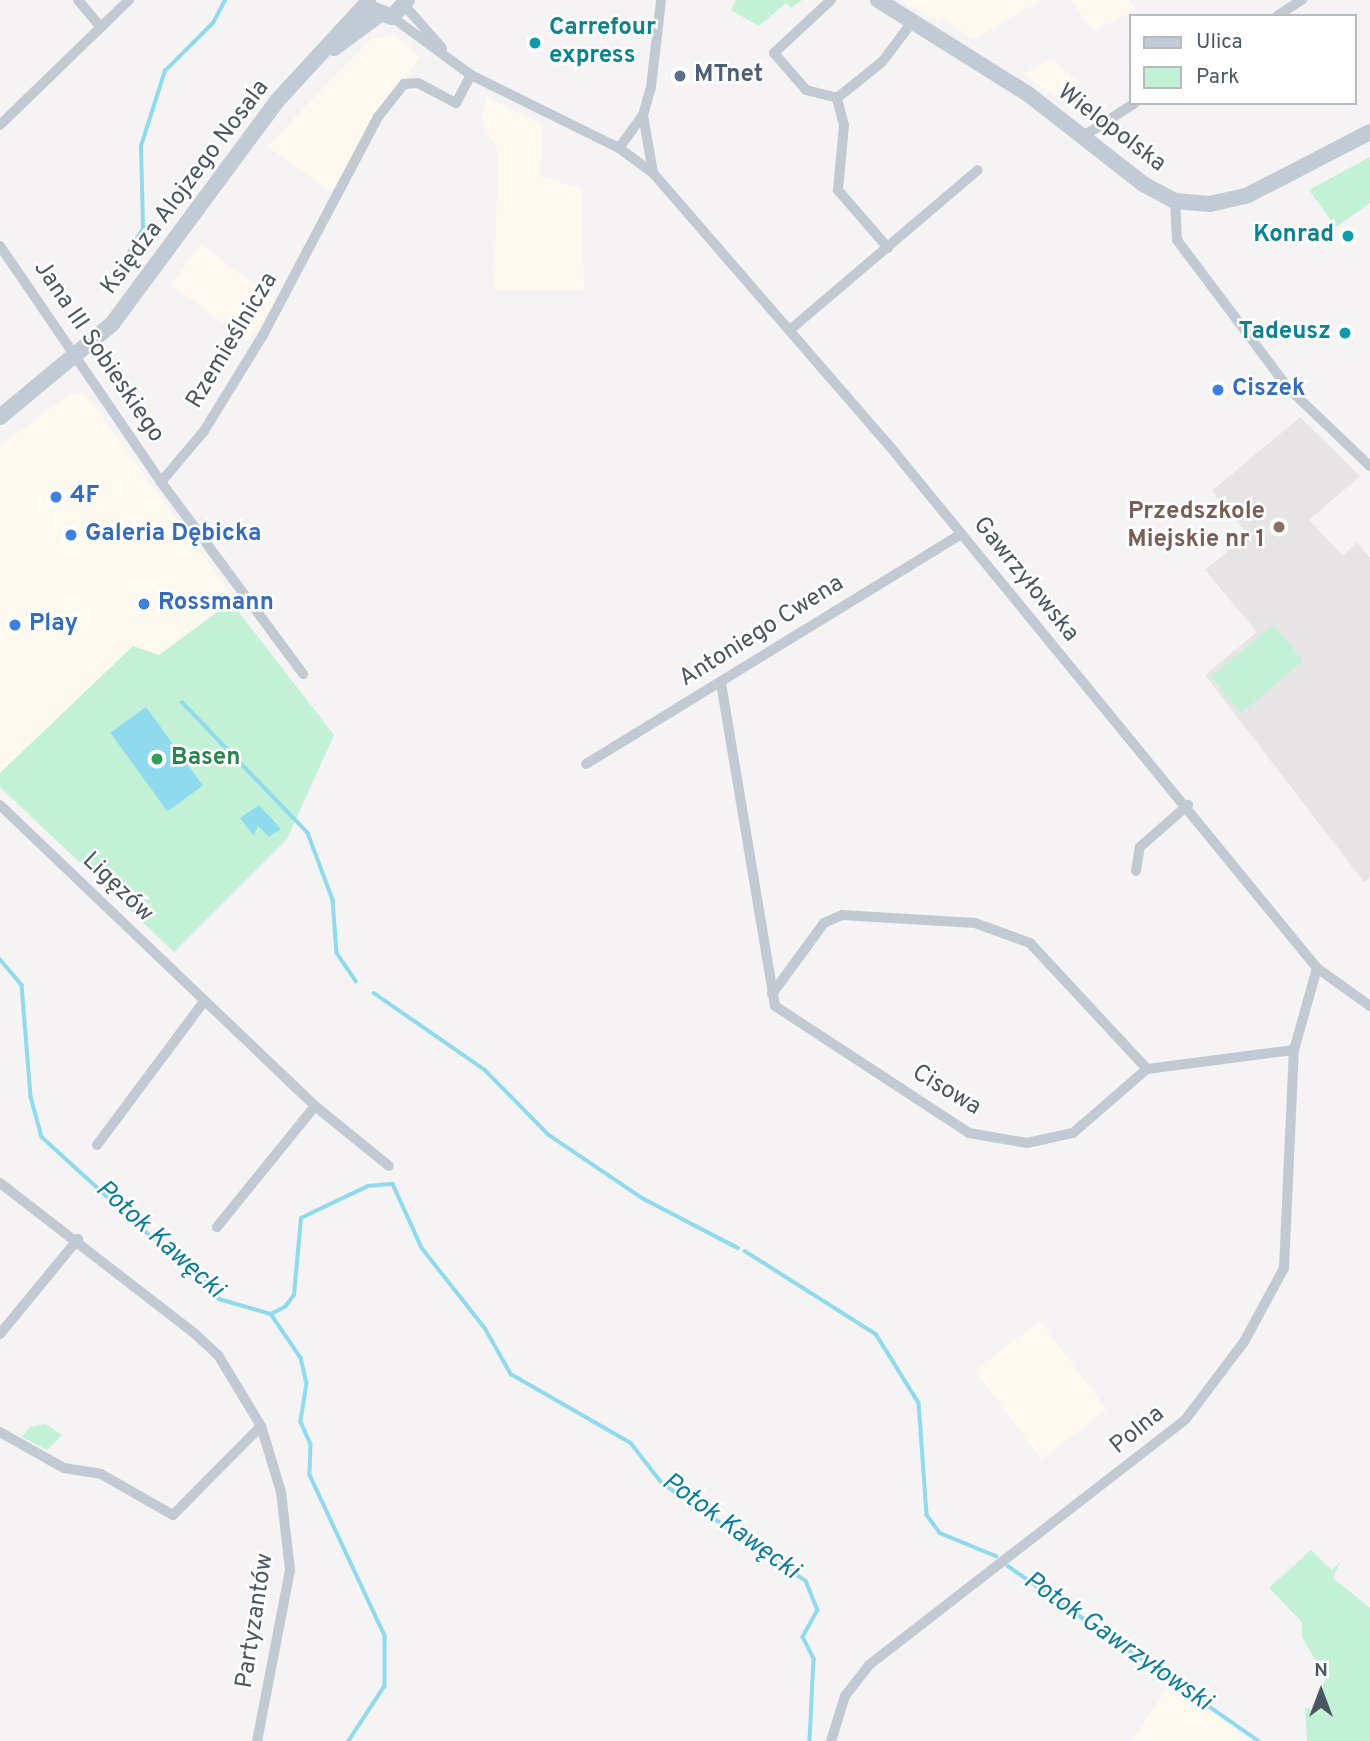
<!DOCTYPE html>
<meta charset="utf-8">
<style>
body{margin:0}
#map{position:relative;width:1370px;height:1741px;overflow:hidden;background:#f5f3f3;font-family:Overpass,sans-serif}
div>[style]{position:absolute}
.commercial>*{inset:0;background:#fdf9ef;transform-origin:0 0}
.education>*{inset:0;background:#e6e4e5}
.green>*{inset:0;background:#c3f1d5;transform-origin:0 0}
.water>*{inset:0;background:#90daee;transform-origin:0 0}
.stream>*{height:3.5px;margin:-1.75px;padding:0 1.75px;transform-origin:1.75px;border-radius:1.75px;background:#90daee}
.street>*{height:10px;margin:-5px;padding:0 5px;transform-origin:5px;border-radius:5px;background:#c1cad2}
.secondary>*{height:16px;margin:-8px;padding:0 8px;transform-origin:8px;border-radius:8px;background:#c1cbd6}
.dots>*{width:19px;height:19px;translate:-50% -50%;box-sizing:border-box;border:4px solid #fff;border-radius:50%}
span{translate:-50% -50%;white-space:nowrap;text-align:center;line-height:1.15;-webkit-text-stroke:5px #fff;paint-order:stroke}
.culture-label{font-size:24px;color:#0d838f;font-weight:700}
.left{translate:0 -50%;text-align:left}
.right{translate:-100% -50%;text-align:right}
.service-label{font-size:24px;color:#4e5e75;font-weight:700}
.street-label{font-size:24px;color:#4a5661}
.shop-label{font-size:24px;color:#366cbe;font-weight:700}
.education-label{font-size:24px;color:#785e54;font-weight:700}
.leisure-label{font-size:24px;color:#27864d;font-weight:700}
.water-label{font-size:26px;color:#0c7c9b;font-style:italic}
.legend{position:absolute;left:1129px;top:14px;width:228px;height:91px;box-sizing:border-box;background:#fff;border:2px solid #b7bbc0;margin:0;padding:9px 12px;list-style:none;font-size:21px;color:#4a5661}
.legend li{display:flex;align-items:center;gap:14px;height:35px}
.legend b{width:35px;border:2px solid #b7bbc0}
.north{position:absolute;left:1286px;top:1657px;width:70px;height:70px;-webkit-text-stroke:5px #fff;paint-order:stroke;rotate:0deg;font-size:19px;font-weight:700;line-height:28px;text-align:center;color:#4a5661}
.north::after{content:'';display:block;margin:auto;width:24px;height:32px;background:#4a5661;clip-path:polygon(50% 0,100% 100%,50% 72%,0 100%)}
</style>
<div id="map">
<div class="commercial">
<div style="clip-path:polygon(900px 0,1041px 0,973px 40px,942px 17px,937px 21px)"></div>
<div style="clip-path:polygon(1070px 0,1130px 0,1136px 10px,1093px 31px)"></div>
<div style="clip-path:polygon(395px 35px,420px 57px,331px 192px,267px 146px,372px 38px)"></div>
<div style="clip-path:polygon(1051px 59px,1079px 81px,1054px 97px,1023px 74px)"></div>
<div style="clip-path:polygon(486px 96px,543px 125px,540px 176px,582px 189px,584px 289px,494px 289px,498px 152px,482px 122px)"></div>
<div style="left:201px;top:244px;width:95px;height:50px;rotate:37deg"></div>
<div style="clip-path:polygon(84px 392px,235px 599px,159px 655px,133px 646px,0 773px,0 446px,69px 394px)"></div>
<div style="left:1040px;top:1321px;width:111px;height:82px;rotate:53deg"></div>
<div style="clip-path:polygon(1171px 1683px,1248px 1739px,1252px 1741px,1131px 1741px)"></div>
</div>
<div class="education">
<div style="clip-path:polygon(1300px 417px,1360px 476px,1309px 520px,1343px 556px,1357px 542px,1370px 558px,1370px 877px,1364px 882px,1205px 675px,1257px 632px,1205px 570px,1248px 535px,1212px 491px)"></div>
</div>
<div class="green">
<div style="clip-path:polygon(736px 0,802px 0,791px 8px,786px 3px,759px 26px,731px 10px)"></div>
<div style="clip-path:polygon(1370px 157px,1370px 203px,1336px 227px,1309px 190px)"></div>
<div style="clip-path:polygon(231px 602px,334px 735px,287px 839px,174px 952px,0 787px,0 773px,133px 646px,159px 655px)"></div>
<div style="left:1273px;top:625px;width:47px;height:81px;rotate:50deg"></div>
<div style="clip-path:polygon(46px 1424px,62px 1435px,47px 1450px,22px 1437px,30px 1427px)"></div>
<div style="clip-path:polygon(1311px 1550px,1332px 1570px,1340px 1562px,1333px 1578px,1370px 1608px,1370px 1741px,1307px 1741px,1305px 1708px,1313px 1709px,1326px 1678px,1302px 1637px,1302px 1622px,1269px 1588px)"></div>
</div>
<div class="water">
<div style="left:146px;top:707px;width:97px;height:44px;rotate:54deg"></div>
<div style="clip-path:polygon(259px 805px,281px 829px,269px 837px,258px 826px,254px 836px,240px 818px)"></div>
</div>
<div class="stream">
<div style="left:126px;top:258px;width:34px;rotate:-60deg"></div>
<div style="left:143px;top:228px;width:82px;rotate:-91.4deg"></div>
<div style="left:141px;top:146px;width:79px;rotate:-72.3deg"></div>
<div style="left:165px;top:71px;width:68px;rotate:-45deg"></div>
<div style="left:213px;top:23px;width:26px;rotate:-62deg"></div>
<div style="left:182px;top:702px;width:182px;rotate:46.1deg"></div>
<div style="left:308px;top:833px;width:72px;rotate:69.5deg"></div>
<div style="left:333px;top:900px;width:53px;rotate:85.7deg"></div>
<div style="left:337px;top:953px;width:34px;rotate:56deg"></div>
<div style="left:0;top:959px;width:34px;rotate:50deg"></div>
<div style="left:22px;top:985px;width:112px;rotate:85.4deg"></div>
<div style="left:31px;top:1097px;width:41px;rotate:74.6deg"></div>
<div style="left:42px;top:1137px;width:142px;rotate:42.4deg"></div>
<div style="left:147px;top:1233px;width:63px;rotate:34.7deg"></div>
<div style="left:199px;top:1269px;width:36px;rotate:56deg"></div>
<div style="left:219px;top:1299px;width:54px;rotate:16.1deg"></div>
<div style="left:271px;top:1314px;width:16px;rotate:-27deg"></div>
<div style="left:285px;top:1307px;width:15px;rotate:-53deg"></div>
<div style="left:294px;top:1295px;width:77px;rotate:-84.8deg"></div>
<div style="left:301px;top:1218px;width:74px;rotate:-25.5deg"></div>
<div style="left:368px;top:1186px;width:25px;rotate:-5deg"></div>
<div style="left:393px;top:1184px;width:70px;rotate:65.6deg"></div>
<div style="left:422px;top:1248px;width:102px;rotate:51.8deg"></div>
<div style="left:485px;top:1328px;width:53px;rotate:60.5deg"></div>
<div style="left:511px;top:1374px;width:138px;rotate:29.9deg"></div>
<div style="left:631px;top:1443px;width:51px;rotate:52.2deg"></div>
<div style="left:662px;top:1483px;width:174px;rotate:34.2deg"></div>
<div style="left:806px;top:1581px;width:31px;rotate:68deg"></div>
<div style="left:818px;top:1610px;width:31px;rotate:119deg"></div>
<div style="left:803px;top:1637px;width:25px;rotate:63deg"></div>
<div style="left:814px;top:1659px;width:82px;rotate:92.8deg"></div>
<div style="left:374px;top:993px;width:135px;rotate:34.7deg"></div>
<div style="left:485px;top:1070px;width:91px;rotate:45.4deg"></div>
<div style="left:549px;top:1135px;width:115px;rotate:34deg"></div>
<div style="left:644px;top:1199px;width:106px;rotate:27.5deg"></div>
<div style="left:745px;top:1251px;width:155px;rotate:32.4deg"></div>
<div style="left:876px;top:1334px;width:81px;rotate:58.1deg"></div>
<div style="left:919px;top:1403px;width:112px;rotate:85.9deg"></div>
<div style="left:927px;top:1515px;width:22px;rotate:54deg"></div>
<div style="left:940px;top:1533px;width:61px;rotate:22.3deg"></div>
<div style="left:271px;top:1314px;width:53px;rotate:55.7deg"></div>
<div style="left:301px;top:1358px;width:26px;rotate:77deg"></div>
<div style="left:307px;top:1383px;width:39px;rotate:99deg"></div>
<div style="left:301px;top:1422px;width:24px;rotate:66deg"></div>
<div style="left:311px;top:1444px;width:31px;rotate:92deg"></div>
<div style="left:310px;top:1475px;width:178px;rotate:65deg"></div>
<div style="left:385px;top:1636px;width:50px;rotate:90deg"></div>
<div style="left:385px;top:1686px;width:66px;rotate:123.2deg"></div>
<div style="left:1008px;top:1566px;width:306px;rotate:34.9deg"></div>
</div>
<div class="street">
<div style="left:78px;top:0;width:34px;rotate:50deg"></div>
<div style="left:831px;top:0;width:78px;rotate:137.1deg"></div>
<div style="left:774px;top:53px;width:49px;rotate:49.1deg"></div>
<div style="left:806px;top:90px;width:32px;rotate:14deg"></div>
<div style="left:405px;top:6px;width:56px;rotate:48.6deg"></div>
<div style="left:1277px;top:16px;width:30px;rotate:-33deg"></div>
<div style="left:392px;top:17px;width:98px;rotate:36.3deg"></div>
<div style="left:471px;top:75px;width:165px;rotate:26.3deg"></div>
<div style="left:619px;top:148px;width:42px;rotate:36.3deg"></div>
<div style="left:653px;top:173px;width:371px;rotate:49.1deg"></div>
<div style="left:896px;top:454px;width:664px;rotate:50.68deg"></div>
<div style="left:1317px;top:968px;width:65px;rotate:35.6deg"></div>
<div style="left:643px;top:115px;width:59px;rotate:80.2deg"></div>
<div style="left:0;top:125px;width:180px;rotate:-44.1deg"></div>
<div style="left:1082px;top:137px;width:63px;rotate:-32.7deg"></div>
<div style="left:619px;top:148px;width:41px;rotate:-54deg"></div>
<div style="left:643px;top:115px;width:29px;rotate:-74deg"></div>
<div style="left:651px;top:87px;width:88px;rotate:-83.4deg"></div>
<div style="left:1175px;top:201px;width:39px;rotate:87deg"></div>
<div style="left:1177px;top:240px;width:185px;rotate:53.1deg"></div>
<div style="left:1288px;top:388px;width:113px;rotate:43.6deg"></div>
<div style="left:0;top:246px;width:286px;rotate:55.7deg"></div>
<div style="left:161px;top:482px;width:239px;rotate:53.5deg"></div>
<div style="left:888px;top:248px;width:77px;rotate:-130.8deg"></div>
<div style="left:838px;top:190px;width:65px;rotate:-84.7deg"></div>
<div style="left:844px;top:125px;width:28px;rotate:-105deg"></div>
<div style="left:837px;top:98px;width:58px;rotate:-38.7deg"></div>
<div style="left:882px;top:62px;width:51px;rotate:-52.9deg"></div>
<div style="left:791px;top:329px;width:245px;rotate:-40.4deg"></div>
<div style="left:161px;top:482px;width:67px;rotate:-49.9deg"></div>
<div style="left:204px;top:431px;width:113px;rotate:-58.4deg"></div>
<div style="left:263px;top:335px;width:246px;rotate:-62.2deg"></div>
<div style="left:378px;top:117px;width:42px;rotate:-51.8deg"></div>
<div style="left:404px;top:84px;width:14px;rotate:-4deg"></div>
<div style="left:418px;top:83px;width:43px;rotate:27.8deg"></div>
<div style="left:456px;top:103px;width:32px;rotate:-62deg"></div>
<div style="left:721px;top:683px;width:327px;rotate:80.5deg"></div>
<div style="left:775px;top:1006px;width:232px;rotate:33.2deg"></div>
<div style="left:969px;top:1133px;width:59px;rotate:9.8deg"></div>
<div style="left:1027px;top:1143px;width:47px;rotate:-12.3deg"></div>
<div style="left:1073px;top:1133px;width:98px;rotate:-40.9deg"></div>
<div style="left:1147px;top:1069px;width:148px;rotate:-7.4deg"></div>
<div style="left:586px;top:764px;width:439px;rotate:-31.5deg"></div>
<div style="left:0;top:805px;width:436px;rotate:43.7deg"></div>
<div style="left:315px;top:1106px;width:156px;rotate:129deg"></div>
<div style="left:1136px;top:871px;width:24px;rotate:-81deg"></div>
<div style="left:1140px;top:847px;width:64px;rotate:-41.2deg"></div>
<div style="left:772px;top:994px;width:88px;rotate:-53.8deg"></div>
<div style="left:824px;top:923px;width:20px;rotate:-24deg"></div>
<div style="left:842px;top:915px;width:133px;rotate:3.4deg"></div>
<div style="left:975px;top:923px;width:59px;rotate:20deg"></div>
<div style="left:1030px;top:943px;width:172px;rotate:47.1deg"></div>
<div style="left:315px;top:1106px;width:95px;rotate:39deg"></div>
<div style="left:97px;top:1145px;width:177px;rotate:-53.3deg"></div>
<div style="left:0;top:1183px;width:244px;rotate:37.7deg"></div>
<div style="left:193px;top:1332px;width:34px;rotate:43deg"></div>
<div style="left:218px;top:1355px;width:83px;rotate:58.8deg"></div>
<div style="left:261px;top:1426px;width:69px;rotate:73.1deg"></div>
<div style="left:281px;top:1492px;width:79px;rotate:83.4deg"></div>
<div style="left:290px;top:1570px;width:174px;rotate:100.9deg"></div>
<div style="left:0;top:1334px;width:123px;rotate:-50.6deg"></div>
<div style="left:0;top:1432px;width:73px;rotate:29.4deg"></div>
<div style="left:64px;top:1468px;width:37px;rotate:9deg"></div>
<div style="left:101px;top:1474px;width:83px;rotate:29.7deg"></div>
<div style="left:173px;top:1515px;width:125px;rotate:-45.3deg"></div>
<div style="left:831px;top:1741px;width:47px;rotate:-72.7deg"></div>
<div style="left:845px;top:1696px;width:39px;rotate:-52deg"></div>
<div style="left:869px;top:1665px;width:400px;rotate:-37.8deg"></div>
<div style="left:1185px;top:1420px;width:98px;rotate:-52.9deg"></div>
<div style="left:1244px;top:1342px;width:84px;rotate:-61.6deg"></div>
<div style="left:1284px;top:1268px;width:218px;rotate:-87.4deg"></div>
<div style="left:1294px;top:1050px;width:85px;rotate:-74.3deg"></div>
</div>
<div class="secondary">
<div style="left:878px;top:0;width:177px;rotate:32.1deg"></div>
<div style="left:1028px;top:94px;width:146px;rotate:38deg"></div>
<div style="left:1143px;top:184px;width:36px;rotate:28deg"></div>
<div style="left:1175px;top:201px;width:35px;rotate:5deg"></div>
<div style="left:1210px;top:204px;width:39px;rotate:-13deg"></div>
<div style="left:1248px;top:195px;width:137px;rotate:-27.3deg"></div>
<div style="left:372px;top:9px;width:22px;rotate:22deg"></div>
<div style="left:392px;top:17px;width:23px;rotate:-49deg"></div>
<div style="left:334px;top:48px;width:56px;rotate:-36.3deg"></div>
<div style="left:0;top:417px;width:146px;rotate:-39.7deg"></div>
<div style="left:112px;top:324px;width:276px;rotate:-53.5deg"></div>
<div style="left:276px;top:102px;width:136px;rotate:-47.4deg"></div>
</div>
<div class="dots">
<div style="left:535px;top:43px;background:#0f9aa8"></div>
<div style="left:680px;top:76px;background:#5c6f8a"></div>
<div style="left:1348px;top:236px;background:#0f9aa8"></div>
<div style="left:1345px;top:333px;background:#0f9aa8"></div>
<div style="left:1218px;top:390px;background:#3f7fe0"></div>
<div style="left:56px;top:497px;background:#3f7fe0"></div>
<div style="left:1279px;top:527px;background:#8d6e63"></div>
<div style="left:71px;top:535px;background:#3f7fe0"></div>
<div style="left:144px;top:604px;background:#3f7fe0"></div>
<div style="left:15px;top:625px;background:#3f7fe0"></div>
<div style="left:157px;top:759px;background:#2e9e5b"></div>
</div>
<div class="culture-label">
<span class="left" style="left:549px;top:43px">Carrefour<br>express</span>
<span class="right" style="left:1334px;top:236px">Konrad</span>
<span class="right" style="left:1331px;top:333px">Tadeusz</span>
</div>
<div class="service-label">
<span class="left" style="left:694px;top:76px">MTnet</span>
</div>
<div class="street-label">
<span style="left:1111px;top:129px;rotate:37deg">Wielopolska</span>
<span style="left:186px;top:188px;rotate:-53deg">Księdza Alojzego Nosala</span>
<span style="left:233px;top:341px;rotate:-59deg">Rzemieślnicza</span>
<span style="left:98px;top:352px;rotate:56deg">Jana III Sobieskiego</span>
<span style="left:1025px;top:580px;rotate:51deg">Gawrzyłowska</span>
<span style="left:762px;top:632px;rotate:-32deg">Antoniego Cwena</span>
<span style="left:117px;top:888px;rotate:44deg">Ligęzów</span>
<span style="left:946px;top:1091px;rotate:31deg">Cisowa</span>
<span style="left:1138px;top:1431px;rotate:-39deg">Polna</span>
<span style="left:256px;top:1621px;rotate:-81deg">Partyzantów</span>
</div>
<div class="shop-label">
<span class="left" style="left:1232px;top:390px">Ciszek</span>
<span class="left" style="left:70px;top:497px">4F</span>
<span class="left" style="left:85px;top:535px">Galeria Dębicka</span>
<span class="left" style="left:158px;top:604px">Rossmann</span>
<span class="left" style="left:29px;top:625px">Play</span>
</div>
<div class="education-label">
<span class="right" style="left:1265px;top:527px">Przedszkole<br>Miejskie nr 1</span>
</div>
<div class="leisure-label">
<span class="left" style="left:171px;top:759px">Basen</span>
</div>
<div class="water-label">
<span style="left:159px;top:1240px;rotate:42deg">Potok Kawęcki</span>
<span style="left:730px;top:1527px;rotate:36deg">Potok Kawęcki</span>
<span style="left:1117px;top:1642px;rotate:35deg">Potok Gawrzyłowski</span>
</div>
<ul class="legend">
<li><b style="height:9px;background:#c1cbd6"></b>Ulica</li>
<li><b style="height:19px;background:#c3f1d5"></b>Park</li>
</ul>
<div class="north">N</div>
</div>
